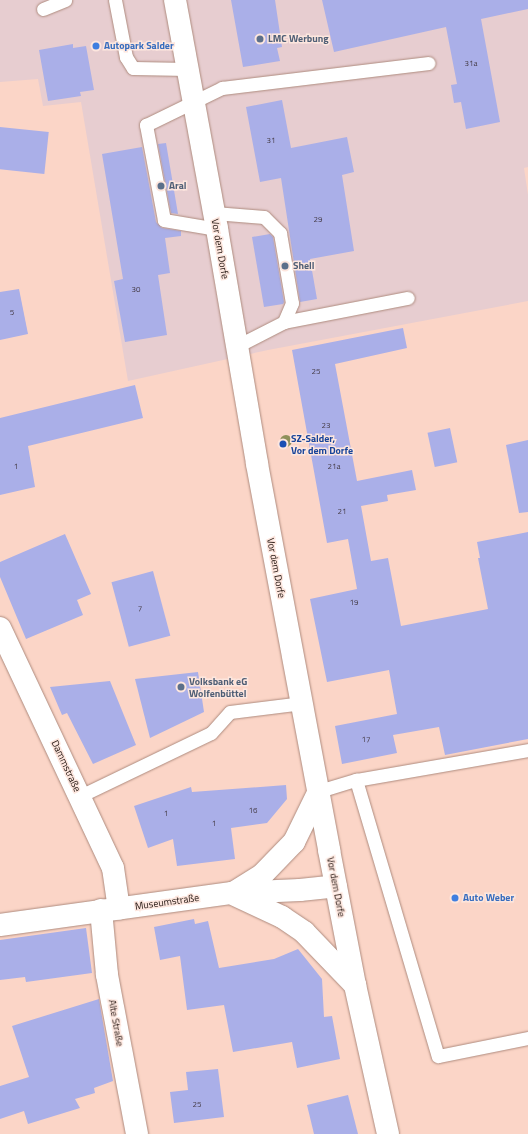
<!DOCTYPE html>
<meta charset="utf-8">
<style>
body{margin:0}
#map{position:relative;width:528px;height:1134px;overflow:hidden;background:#fbd5c7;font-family:"Titillium Web",sans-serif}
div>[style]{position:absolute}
.commercial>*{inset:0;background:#e7cdd0}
.building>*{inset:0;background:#aaafe8;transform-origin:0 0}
.roads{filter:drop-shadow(0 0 1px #ae8b7e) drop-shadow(0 0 1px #ae8b7e)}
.lane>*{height:13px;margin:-6.5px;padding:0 6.5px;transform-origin:6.5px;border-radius:6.5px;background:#fff}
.street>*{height:22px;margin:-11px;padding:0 11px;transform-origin:11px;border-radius:11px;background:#fff}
.secondary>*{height:22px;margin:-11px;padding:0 11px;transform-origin:11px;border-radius:11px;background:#fff}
.trees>*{width:12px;height:12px;margin:-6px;border-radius:50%;background:#8e905a}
.dots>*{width:11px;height:11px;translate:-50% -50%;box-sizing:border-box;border:2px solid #fde6de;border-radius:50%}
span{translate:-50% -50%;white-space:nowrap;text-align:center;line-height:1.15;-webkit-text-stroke:3px #fde6de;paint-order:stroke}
.number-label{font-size:8px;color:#453c47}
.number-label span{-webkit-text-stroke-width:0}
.service-label{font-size:10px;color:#4e5e75;font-weight:700}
.left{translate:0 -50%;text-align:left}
.shop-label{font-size:10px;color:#366cbe;font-weight:700}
.street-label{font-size:10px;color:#231611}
.transit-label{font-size:10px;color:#164399;font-weight:700}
</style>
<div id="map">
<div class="commercial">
<div style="clip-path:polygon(0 0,528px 0,528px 167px,524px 168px,528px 195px,528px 301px,268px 350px,128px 381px,81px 102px,43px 106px,38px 79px,0 82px)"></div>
</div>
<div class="building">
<div style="clip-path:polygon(231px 0,275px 0,282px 47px,277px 48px,280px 61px,243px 67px)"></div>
<div style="clip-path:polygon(322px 0,528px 0,528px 9px,481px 19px,500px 122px,466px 129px,461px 102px,454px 103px,451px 85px,457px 84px,446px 27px,334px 52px)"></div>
<div style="clip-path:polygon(73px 44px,73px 48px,86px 46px,94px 90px,80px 92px,81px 96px,48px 101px,39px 50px)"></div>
<div style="clip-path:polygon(282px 100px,291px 148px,347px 137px,354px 172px,342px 175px,354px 251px,310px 259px,317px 299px,300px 302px,281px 178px,260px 182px,246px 107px)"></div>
<div style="left:0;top:127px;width:49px;height:42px;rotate:6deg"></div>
<div style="clip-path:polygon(166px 143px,178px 214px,171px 213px,158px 144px)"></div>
<div style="clip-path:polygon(142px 147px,156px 222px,162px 228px,181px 231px,181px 236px,165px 238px,170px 273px,158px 275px,167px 335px,125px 342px,114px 281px,123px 279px,102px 154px)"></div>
<div style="clip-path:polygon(270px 234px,273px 237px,284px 302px,283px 304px,264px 307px,252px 237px)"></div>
<div style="clip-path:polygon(19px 289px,28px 334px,0 340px,0 292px)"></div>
<div style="clip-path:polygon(403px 328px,407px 348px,335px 364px,357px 481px,412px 470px,416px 490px,387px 495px,388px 501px,361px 506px,371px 561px,388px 558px,401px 626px,488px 609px,478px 558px,480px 558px,477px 542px,528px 532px,528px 739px,445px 755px,439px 727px,393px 735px,397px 753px,342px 764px,335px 726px,397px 714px,389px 670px,327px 682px,310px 599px,357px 589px,348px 539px,327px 543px,292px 350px)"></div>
<div style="clip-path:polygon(135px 385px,143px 418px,28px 446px,35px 487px,0 495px,0 418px)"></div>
<div style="left:450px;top:428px;width:35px;height:23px;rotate:78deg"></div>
<div style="clip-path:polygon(528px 440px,528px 512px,519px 513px,506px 445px)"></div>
<div style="clip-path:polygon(65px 534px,91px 594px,77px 600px,83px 615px,26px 639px,0 577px,0 562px)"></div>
<div style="left:153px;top:571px;width:67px;height:43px;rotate:75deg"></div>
<div style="clip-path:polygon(198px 672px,204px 712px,150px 738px,135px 679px)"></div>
<div style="clip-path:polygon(110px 681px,136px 745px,93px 764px,67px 713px,62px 715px,50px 687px)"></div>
<div style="clip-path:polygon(286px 785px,287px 799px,267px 823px,231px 828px,235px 859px,177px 866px,173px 839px,148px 848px,134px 806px,191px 787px,192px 792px)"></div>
<div style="clip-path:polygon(194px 919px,195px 924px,208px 921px,219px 968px,274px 959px,298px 949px,322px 979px,324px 1017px,332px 1016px,340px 1059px,297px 1068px,292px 1042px,233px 1052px,224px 1005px,187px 1010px,180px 956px,160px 960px,154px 927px)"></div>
<div style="clip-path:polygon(86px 928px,92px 973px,26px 982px,25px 977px,0 980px,0 940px)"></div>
<div style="clip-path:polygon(99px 999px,113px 1081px,94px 1088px,95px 1093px,75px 1099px,80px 1108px,28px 1124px,24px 1111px,0 1119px,0 1086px,29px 1077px,12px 1026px)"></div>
<div style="clip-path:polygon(218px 1069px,224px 1117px,174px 1123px,170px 1092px,188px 1090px,186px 1072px)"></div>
<div style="clip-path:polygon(348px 1095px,358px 1134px,314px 1134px,307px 1105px)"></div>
</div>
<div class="roads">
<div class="lane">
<div style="left:115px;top:0;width:58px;rotate:79.1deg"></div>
<div style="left:126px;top:57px;width:13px;rotate:58deg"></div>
<div style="left:133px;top:68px;width:55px;rotate:1deg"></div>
<div style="left:43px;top:9px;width:24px;rotate:-22deg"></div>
<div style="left:214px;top:213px;width:50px;rotate:4.6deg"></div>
<div style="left:264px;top:217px;width:23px;rotate:45deg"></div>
<div style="left:280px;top:233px;width:71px;rotate:80.3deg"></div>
<div style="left:292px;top:303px;width:21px;rotate:113deg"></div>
<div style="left:284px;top:322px;width:53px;rotate:152.9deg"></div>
<div style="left:217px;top:229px;width:54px;rotate:-170.4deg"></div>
<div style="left:164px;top:220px;width:97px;rotate:-100.7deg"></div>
<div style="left:146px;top:125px;width:85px;rotate:-26deg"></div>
<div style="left:222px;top:88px;width:208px;rotate:-6.9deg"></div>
<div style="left:284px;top:322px;width:126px;rotate:-11deg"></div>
<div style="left:356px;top:780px;width:288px;rotate:73.5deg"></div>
<div style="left:438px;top:1056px;width:92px;rotate:-11.3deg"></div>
<div style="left:319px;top:791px;width:39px;rotate:-17deg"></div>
<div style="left:356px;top:780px;width:175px;rotate:-9.9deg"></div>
<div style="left:80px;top:796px;width:145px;rotate:-25.7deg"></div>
<div style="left:211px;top:733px;width:28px;rotate:-48deg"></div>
<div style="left:230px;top:712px;width:73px;rotate:-7.1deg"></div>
</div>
<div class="street">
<div style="left:0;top:628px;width:265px;rotate:64.8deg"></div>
<div style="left:113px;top:868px;width:41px;rotate:81.7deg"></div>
<div style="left:101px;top:910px;width:65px;rotate:84.7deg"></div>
<div style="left:107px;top:975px;width:162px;rotate:79.3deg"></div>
</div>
<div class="secondary">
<div style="left:175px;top:0;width:233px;rotate:79.6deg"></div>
<div style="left:217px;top:229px;width:238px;rotate:80.3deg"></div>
<div style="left:257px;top:464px;width:393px;rotate:79.4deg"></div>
<div style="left:329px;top:850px;width:137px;rotate:79.1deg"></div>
<div style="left:355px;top:985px;width:153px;rotate:77.5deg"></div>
<div style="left:233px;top:893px;width:34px;rotate:-32deg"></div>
<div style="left:262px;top:875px;width:46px;rotate:-45.9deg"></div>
<div style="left:294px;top:842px;width:57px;rotate:-63.9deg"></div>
<div style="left:235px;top:895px;width:52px;rotate:25.1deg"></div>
<div style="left:282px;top:917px;width:27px;rotate:34deg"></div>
<div style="left:304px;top:932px;width:74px;rotate:46.1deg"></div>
<div style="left:0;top:925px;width:234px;rotate:-7.9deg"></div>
<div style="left:232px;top:893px;width:68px;rotate:-2.5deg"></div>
<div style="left:300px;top:890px;width:36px;rotate:-6deg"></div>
</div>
</div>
<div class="trees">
<div style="left:286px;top:441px"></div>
</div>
<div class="dots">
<div style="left:260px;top:39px;background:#5c6f8a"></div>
<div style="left:96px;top:46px;background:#3f7fe0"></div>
<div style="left:161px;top:186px;background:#5c6f8a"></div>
<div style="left:285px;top:266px;background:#5c6f8a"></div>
<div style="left:283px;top:444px;background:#1a4fb4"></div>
<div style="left:181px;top:687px;background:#5c6f8a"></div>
<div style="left:455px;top:898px;background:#3f7fe0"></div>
</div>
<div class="number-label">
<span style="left:471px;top:64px">31a</span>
<span style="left:271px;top:141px">31</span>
<span style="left:318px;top:220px">29</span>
<span style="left:136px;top:290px">30</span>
<span style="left:12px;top:313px">5</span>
<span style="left:316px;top:372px">25</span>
<span style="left:326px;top:426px">23</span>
<span style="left:16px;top:467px">1</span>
<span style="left:334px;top:467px">21a</span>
<span style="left:342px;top:512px">21</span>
<span style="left:354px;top:603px">19</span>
<span style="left:140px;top:609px">7</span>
<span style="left:366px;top:740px">17</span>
<span style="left:253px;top:811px">16</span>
<span style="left:166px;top:814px">1</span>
<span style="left:214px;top:824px">1</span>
<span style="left:197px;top:1105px">25</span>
</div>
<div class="service-label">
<span class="left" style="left:268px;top:39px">LMC Werbung</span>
<span class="left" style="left:169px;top:186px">Aral</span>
<span class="left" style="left:293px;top:266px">Shell</span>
<span class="left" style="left:189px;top:687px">Volksbank eG<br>Wolfenbüttel</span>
</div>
<div class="shop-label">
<span class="left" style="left:104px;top:46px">Autopark Salder</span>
<span class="left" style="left:463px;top:898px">Auto Weber</span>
</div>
<div class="street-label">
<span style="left:220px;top:249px;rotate:80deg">Vor dem Dorfe</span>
<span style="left:276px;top:568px;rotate:79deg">Vor dem Dorfe</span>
<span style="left:66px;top:766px;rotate:65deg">Dammstraße</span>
<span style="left:336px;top:887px;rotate:79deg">Vor dem Dorfe</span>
<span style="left:167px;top:902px;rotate:-8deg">Museumstraße</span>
<span style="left:116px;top:1023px;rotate:80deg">Alte Straße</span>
</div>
<div class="transit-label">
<span class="left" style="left:291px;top:444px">SZ-Salder,<br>Vor dem Dorfe</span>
</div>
</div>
